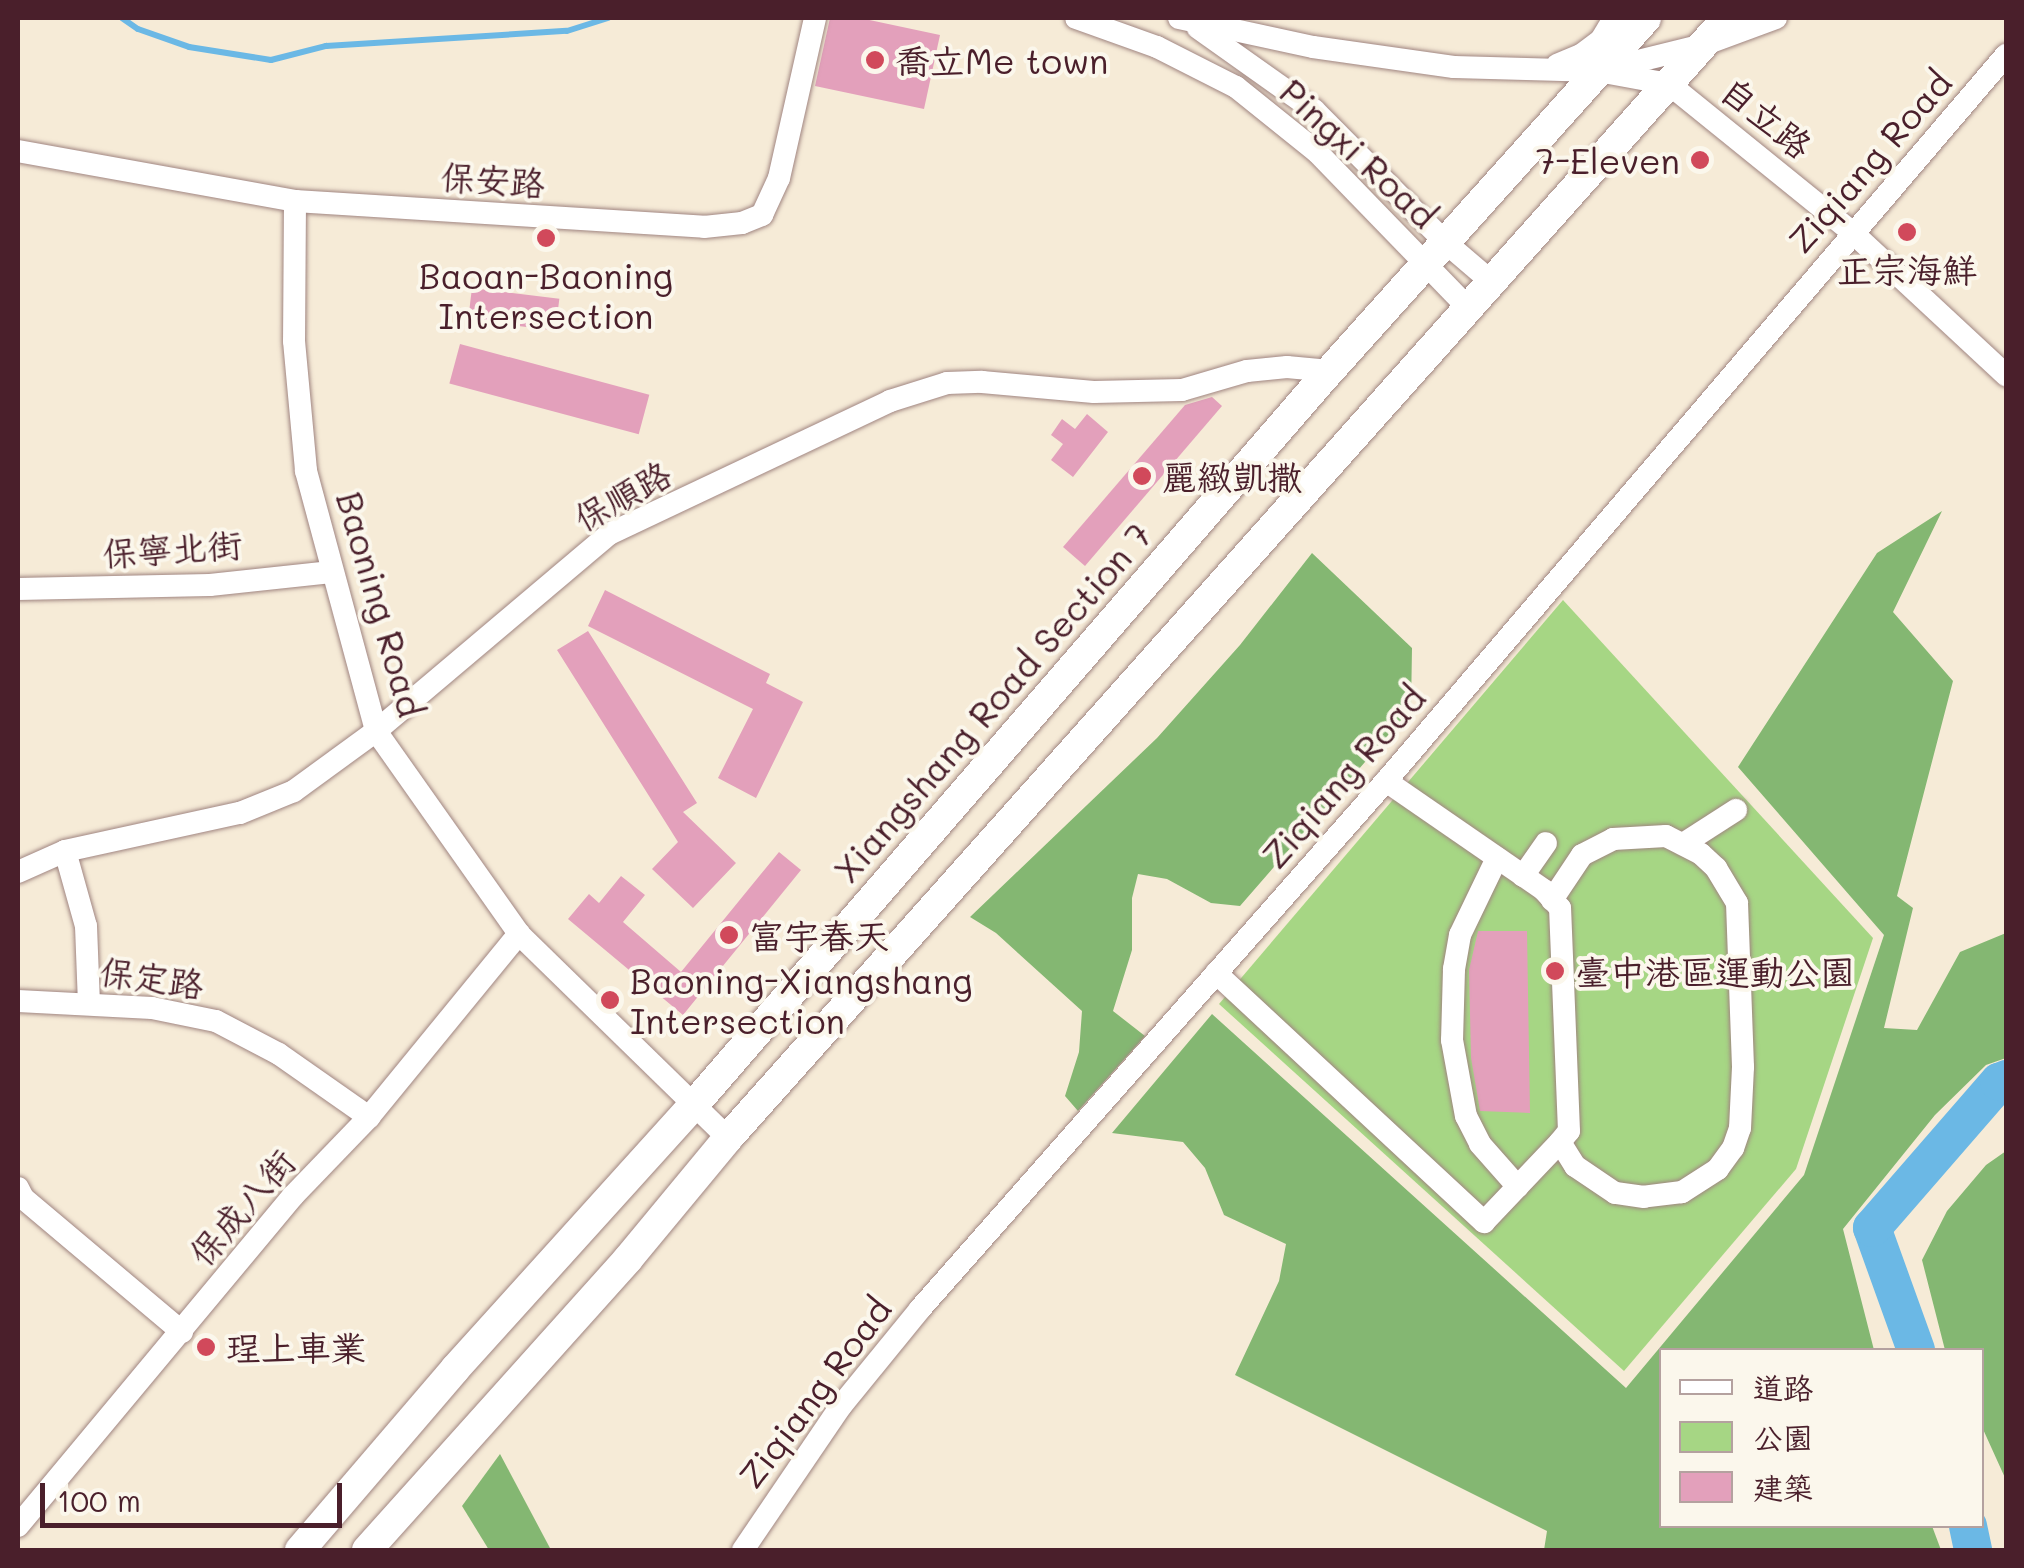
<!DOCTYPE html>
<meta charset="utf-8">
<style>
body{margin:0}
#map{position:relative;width:2024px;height:1568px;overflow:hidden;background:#f6ebd7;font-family:Mali,"LXGW WenKai TC",sans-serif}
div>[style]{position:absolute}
.green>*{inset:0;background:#a6d684}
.forest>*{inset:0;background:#84b772}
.stream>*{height:6px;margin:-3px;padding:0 3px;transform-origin:3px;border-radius:3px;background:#6bb8e5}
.river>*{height:38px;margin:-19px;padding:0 19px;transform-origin:19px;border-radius:19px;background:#6bb8e5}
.building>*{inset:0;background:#e3a0bb;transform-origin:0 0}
.roads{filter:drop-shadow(0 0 2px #a08581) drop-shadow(0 0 2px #a08581)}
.minor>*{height:22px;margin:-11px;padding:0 11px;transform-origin:11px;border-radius:11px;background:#fff}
.major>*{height:30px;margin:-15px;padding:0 15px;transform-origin:15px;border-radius:15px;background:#fff}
.dots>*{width:28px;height:28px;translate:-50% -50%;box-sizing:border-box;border:5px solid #fbf7ec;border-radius:50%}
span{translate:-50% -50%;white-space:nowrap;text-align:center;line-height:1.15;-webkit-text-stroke:8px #fbf7ec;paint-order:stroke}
.poi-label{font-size:35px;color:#4a1f2b}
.left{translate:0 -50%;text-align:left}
.right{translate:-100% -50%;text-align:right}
.street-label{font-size:35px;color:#4a1f2b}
.frame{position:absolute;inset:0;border:20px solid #4a1f2b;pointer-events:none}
.legend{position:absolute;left:1659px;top:1348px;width:325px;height:180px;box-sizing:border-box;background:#fbf7ec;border:2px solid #b4a19f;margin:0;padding:12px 18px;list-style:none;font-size:30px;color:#4a1f2b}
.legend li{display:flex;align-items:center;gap:20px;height:50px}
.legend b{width:50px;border:2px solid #b4a19f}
.scale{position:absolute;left:40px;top:1483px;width:302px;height:45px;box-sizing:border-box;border:5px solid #4a1f2b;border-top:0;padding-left:12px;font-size:30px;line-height:35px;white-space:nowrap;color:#4a1f2b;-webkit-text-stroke:8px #fbf7ec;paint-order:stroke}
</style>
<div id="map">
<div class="green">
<div style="clip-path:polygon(1563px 600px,1873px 938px,1796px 1169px,1624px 1371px,1219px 1004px)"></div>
</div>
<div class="forest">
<div style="clip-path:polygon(1942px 511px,1893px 612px,1953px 681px,1897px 896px,1913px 908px,1884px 1028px,1917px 1030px,1960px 952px,2006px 933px,2006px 1058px,1986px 1065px,1935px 1115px,1843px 1229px,1874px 1350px,1662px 1350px,1662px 1526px,1932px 1526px,1941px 1550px,1544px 1550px,1547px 1531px,1235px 1375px,1279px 1281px,1286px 1244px,1224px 1215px,1205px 1168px,1183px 1142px,1112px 1133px,1212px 1014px,1626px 1388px,1804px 1175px,1884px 935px,1738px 767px,1877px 553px)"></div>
<div style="clip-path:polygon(1312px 553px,1412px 648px,1411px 709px,1240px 906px,1211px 903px,1167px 879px,1138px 874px,1132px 898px,1132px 950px,1113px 1011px,1145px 1036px,1078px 1111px,1065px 1096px,1079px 1052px,1082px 1011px,996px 933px,970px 917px,1157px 738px,1240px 645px)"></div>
<div style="clip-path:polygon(2006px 1151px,2006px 1480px,1982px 1427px,1982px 1350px,1945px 1350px,1922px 1260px,1947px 1211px,1986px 1165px)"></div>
<div style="clip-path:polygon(500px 1454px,551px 1550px,489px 1550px,462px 1506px)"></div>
</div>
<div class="stream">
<div style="left:122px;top:18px;width:19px;rotate:35deg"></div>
<div style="left:138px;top:29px;width:54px;rotate:19.4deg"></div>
<div style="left:189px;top:47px;width:83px;rotate:9deg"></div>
<div style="left:271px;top:60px;width:57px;rotate:-14.3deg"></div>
<div style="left:326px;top:46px;width:241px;rotate:-3.6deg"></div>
<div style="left:567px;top:31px;width:43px;rotate:-17.6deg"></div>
</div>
<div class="river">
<div style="left:1916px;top:1350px;width:130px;rotate:-109.8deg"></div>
<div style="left:1872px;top:1228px;width:194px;rotate:-49deg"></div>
<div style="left:1999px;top:1082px;width:8px;rotate:-23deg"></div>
<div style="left:1968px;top:1526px;width:25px;rotate:78deg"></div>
</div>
<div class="building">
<div style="clip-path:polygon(830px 18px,860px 18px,940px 35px,924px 109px,815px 86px)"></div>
<div style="left:472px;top:288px;width:88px;height:32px;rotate:7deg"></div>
<div style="left:460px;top:344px;width:196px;height:41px;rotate:15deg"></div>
<div style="clip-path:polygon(1212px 397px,1222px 406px,1085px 566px,1063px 547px,1185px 405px)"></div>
<div style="clip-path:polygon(1087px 414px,1108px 432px,1073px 477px,1051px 460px,1063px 444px,1051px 435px,1062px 419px,1075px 429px)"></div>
<div style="clip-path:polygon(605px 590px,770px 674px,766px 683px,803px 702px,756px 798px,718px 778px,753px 709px,588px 626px)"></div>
<div style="clip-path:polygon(588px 631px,697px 803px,683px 812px,736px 863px,693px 908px,652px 869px,678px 842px,557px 650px)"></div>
<div style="clip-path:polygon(779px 852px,801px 870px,683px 1015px,568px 919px,589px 894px,599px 903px,621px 876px,645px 895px,623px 922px,681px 972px)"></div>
<div style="clip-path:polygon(1478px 931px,1527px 931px,1530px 1113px,1480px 1111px,1471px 1058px,1469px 970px)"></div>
</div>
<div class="roads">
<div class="minor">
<div style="left:1076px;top:18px;width:86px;rotate:19.7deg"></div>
<div style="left:1157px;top:47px;width:89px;rotate:26.9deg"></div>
<div style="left:1236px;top:87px;width:105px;rotate:38.8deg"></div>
<div style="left:1318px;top:153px;width:219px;rotate:45.9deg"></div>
<div style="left:1179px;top:18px;width:137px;rotate:12.2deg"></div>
<div style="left:1313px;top:47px;width:142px;rotate:8.1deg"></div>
<div style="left:1454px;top:67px;width:144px;rotate:1.6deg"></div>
<div style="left:1598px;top:71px;width:72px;rotate:10.4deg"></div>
<div style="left:1669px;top:84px;width:237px;rotate:39deg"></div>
<div style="left:1853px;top:233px;width:209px;rotate:42.9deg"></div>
<div style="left:1198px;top:28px;width:142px;rotate:35.3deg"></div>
<div style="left:1314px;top:110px;width:186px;rotate:45.2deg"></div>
<div style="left:1445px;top:242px;width:63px;rotate:40.5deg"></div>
<div style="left:1557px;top:65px;width:26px;rotate:-23deg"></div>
<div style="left:1581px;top:55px;width:25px;rotate:-37deg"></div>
<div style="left:1601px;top:40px;width:26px;rotate:-59deg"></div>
<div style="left:1606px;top:69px;width:100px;rotate:-13.9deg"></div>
<div style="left:1703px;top:45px;width:78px;rotate:-20.3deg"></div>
<div style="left:18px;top:151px;width:281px;rotate:10.2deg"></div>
<div style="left:295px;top:201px;width:410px;rotate:3.6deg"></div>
<div style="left:704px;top:227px;width:38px;rotate:-6deg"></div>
<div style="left:742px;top:223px;width:22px;rotate:-22deg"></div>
<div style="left:762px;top:215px;width:41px;rotate:-65.3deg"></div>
<div style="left:779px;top:178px;width:164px;rotate:-77.3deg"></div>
<div style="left:295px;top:201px;width:140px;rotate:90.4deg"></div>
<div style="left:294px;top:341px;width:131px;rotate:84.7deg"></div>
<div style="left:306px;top:471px;width:269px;rotate:74.9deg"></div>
<div style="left:376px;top:731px;width:248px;rotate:54.8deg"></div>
<div style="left:519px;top:934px;width:292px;rotate:44.3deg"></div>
<div style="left:18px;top:589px;width:192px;rotate:-1.2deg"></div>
<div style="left:210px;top:585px;width:122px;rotate:-6.1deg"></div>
<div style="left:1683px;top:844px;width:63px;rotate:-32.7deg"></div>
<div style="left:65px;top:851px;width:78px;rotate:74.4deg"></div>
<div style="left:86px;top:926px;width:77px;rotate:87.8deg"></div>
<div style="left:1497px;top:858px;width:85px;rotate:115.7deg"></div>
<div style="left:1460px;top:935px;width:35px;rotate:100deg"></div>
<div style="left:1454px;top:969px;width:71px;rotate:91.6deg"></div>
<div style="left:1452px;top:1040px;width:77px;rotate:79.6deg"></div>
<div style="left:1466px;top:1116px;width:31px;rotate:63deg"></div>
<div style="left:1480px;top:1144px;width:57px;rotate:48.5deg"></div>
<div style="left:18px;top:872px;width:51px;rotate:-24.1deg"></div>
<div style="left:65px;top:851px;width:179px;rotate:-12.3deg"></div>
<div style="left:240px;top:813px;width:58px;rotate:-22.2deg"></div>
<div style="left:294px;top:791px;width:102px;rotate:-36.2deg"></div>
<div style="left:376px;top:731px;width:305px;rotate:-40.2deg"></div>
<div style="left:609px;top:534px;width:311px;rotate:-25.3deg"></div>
<div style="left:890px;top:401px;width:60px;rotate:-17.5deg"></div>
<div style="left:947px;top:383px;width:35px;rotate:-2deg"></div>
<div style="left:982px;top:382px;width:112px;rotate:5.1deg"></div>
<div style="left:1094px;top:392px;width:88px;rotate:-1.3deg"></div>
<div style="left:1182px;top:390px;width:68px;rotate:-16.3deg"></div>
<div style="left:1247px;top:371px;width:40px;rotate:-5.7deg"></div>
<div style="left:1287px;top:367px;width:43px;rotate:5.3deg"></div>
<div style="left:1523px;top:876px;width:40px;rotate:-55.1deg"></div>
<div style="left:1552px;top:900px;width:54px;rotate:-56.3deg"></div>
<div style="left:1582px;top:855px;width:35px;rotate:-27deg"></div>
<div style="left:1613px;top:839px;width:53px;rotate:-3.2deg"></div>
<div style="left:1666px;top:836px;width:39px;rotate:27deg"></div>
<div style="left:1701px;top:854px;width:21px;rotate:43deg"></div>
<div style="left:1716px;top:868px;width:41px;rotate:59deg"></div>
<div style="left:1737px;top:903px;width:164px;rotate:87.9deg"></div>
<div style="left:1743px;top:1067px;width:61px;rotate:92.8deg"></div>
<div style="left:1740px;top:1128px;width:21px;rotate:109deg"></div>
<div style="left:1733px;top:1148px;width:26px;rotate:126deg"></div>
<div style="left:1718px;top:1169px;width:43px;rotate:147.4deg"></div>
<div style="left:1682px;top:1192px;width:38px;rotate:173deg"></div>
<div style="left:1644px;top:1197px;width:29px;rotate:-172deg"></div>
<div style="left:1615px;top:1193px;width:48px;rotate:-146deg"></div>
<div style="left:1575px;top:1166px;width:28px;rotate:-122deg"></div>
<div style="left:1216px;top:973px;width:366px;rotate:42.9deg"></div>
<div style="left:1484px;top:1222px;width:110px;rotate:-46.5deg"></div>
<div style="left:1560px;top:1142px;width:14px;rotate:-51deg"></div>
<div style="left:1569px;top:1131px;width:223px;rotate:-92.3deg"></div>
<div style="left:1560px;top:908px;width:24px;rotate:-132deg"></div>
<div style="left:1544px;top:890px;width:192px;rotate:-145.4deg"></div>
<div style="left:18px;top:1001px;width:134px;rotate:3deg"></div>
<div style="left:152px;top:1008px;width:65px;rotate:11.5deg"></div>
<div style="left:216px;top:1021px;width:71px;rotate:27.6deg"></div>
<div style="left:279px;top:1054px;width:110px;rotate:35deg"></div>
<div style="left:18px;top:1188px;width:11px;rotate:63deg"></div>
<div style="left:23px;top:1198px;width:208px;rotate:40.1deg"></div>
<div style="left:18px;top:1526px;width:430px;rotate:-50.2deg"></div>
<div style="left:293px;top:1196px;width:110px;rotate:-46.1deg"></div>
<div style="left:369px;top:1117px;width:237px;rotate:-50.7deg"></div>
<div style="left:743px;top:1550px;width:174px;rotate:-55.8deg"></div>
<div style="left:841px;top:1406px;width:125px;rotate:-50.8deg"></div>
<div style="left:920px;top:1309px;width:704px;rotate:-48.57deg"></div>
<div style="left:1386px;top:781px;width:955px;rotate:-49.5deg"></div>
</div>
<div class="major">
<div style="left:300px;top:1550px;width:238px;rotate:-49.4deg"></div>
<div style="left:455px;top:1369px;width:355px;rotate:-47.9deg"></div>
<div style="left:693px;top:1106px;width:954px;rotate:-49.12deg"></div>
<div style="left:1317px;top:385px;width:493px;rotate:-48.1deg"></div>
<div style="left:367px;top:1550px;width:391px;rotate:-48.1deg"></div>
<div style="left:628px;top:1259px;width:157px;rotate:-50.4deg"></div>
<div style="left:728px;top:1138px;width:1501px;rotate:-48.27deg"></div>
</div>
</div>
<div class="dots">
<div style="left:875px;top:60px;background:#d1495b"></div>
<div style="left:1700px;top:160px;background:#d1495b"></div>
<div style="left:1907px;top:232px;background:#d1495b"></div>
<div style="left:546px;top:238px;background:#d1495b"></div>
<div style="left:1142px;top:476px;background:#d1495b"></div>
<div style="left:729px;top:935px;background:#d1495b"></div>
<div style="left:1555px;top:971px;background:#d1495b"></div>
<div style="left:610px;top:1000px;background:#d1495b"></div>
<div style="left:206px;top:1347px;background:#d1495b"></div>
</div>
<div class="poi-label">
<span class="left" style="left:895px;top:60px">喬立Me town</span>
<span class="right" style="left:1680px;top:160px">7-Eleven</span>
<span style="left:1907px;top:269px">正宗海鮮</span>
<span style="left:546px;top:295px">Baoan-Baoning<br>Intersection</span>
<span class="left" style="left:1162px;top:476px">麗緻凱撒</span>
<span class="left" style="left:749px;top:935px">富宇春天</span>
<span class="left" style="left:1575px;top:971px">臺中港區運動公園</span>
<span class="left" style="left:630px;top:1000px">Baoning-Xiangshang<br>Intersection</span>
<span class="left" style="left:226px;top:1347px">珵上車業</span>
</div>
<div class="street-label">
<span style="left:1767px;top:117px;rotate:39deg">自立路</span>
<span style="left:1359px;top:153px;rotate:43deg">Pingxi Road</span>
<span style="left:1869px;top:161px;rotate:-49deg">Ziqiang Road</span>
<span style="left:493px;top:179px;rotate:4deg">保安路</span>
<span style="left:622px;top:495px;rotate:-29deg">保順路</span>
<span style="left:172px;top:548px;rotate:-4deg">保寧北街</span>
<span style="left:381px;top:604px;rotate:74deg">Baoning Road</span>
<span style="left:992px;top:702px;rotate:-49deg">Xiangshang Road Section 7</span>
<span style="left:1343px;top:776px;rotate:-49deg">Ziqiang Road</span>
<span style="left:152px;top:977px;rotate:8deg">保定路</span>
<span style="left:241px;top:1207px;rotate:-49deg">保成八街</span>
<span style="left:814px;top:1392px;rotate:-53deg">Ziqiang Road</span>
</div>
<div class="frame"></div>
<ul class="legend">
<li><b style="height:12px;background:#fff"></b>道路</li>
<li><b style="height:28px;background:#a6d684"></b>公園</li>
<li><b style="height:28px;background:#e3a0bb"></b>建築</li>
</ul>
<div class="scale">100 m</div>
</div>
